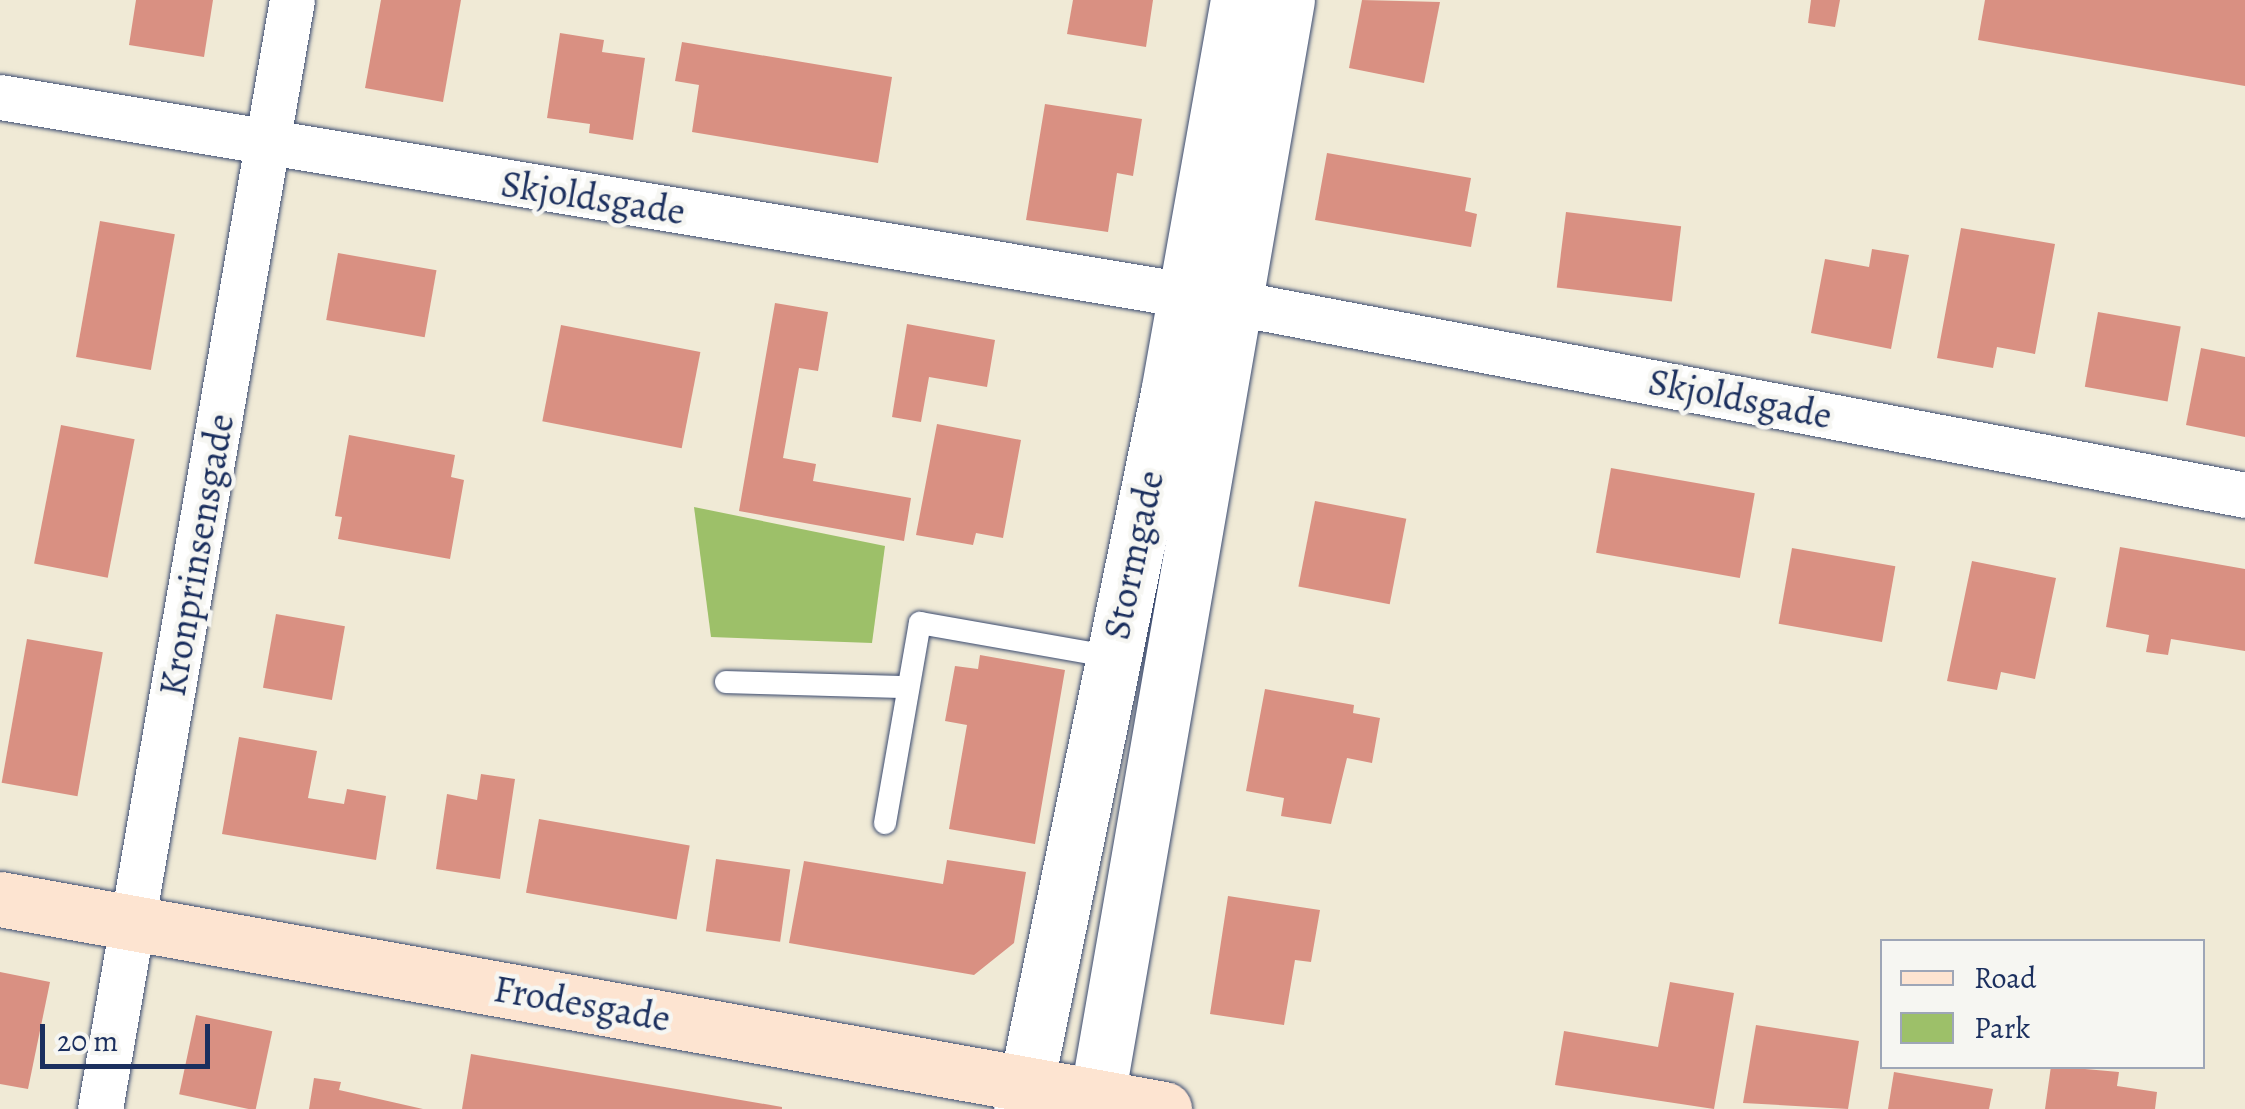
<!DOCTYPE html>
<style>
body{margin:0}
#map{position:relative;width:2245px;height:1109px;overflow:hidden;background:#f0ead6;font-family:Alegreya,serif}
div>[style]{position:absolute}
.green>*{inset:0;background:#9dc069}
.building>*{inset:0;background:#d99082;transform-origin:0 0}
.roads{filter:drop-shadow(0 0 2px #3b4b70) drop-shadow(0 0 2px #3b4b70)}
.service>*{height:22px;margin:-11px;padding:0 11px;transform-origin:11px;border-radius:11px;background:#fff}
.minor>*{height:45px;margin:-22.5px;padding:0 22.5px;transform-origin:22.5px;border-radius:22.5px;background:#fff}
.tertiary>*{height:55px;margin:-27.5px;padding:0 27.5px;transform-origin:27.5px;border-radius:27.5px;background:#fff}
.secondary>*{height:55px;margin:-27.5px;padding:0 27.5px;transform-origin:27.5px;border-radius:27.5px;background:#fde4d1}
span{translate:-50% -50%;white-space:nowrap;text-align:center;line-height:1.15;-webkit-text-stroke:9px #f6f6f2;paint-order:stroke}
.street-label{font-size:38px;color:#1b2f5e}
.legend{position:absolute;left:1880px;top:939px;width:325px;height:130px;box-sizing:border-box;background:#f6f6f2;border:2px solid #9ea6b7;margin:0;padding:12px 18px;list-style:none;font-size:30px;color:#1b2f5e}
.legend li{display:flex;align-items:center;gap:20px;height:50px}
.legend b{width:50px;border:2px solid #9ea6b7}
.scale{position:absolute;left:40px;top:1024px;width:170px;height:45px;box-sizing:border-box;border:5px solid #1b2f5e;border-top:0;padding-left:12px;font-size:30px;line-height:35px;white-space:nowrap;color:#1b2f5e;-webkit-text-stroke:8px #f6f6f2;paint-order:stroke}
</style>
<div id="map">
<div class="green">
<div style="clip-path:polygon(694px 507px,885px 546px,872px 643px,711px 637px)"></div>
</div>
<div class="building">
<div style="clip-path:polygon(136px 0,213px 0,204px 57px,129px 45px)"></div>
<div style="clip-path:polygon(381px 0,461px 0,443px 102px,365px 88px)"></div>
<div style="clip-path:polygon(1073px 0,1153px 0,1146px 47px,1067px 34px)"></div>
<div style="clip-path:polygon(1362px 0,1440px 2px,1424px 83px,1349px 68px)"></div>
<div style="clip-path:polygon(1811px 0,1840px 0,1835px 27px,1808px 23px)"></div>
<div style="clip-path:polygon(1985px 0,2245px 0,2245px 86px,1978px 40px)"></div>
<div style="clip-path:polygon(560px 33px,604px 40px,602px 52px,645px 58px,633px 140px,589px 133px,590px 124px,547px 118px)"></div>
<div style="clip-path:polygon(682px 42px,892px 77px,878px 163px,692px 132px,699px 85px,675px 81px)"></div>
<div style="clip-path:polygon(1045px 104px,1142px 119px,1133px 176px,1117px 173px,1108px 232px,1026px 220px)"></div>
<div style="clip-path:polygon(1327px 153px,1471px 178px,1465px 211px,1477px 214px,1471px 247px,1315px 220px)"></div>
<div style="left:1566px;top:212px;width:116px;height:76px;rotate:7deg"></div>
<div style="left:100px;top:221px;width:76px;height:138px;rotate:10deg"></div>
<div style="clip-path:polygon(1961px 228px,2055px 244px,2035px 354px,1997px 347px,1993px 368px,1937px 358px)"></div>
<div style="clip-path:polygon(1872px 249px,1909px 255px,1891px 349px,1811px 333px,1825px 259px,1869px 267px)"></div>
<div style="left:338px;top:253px;width:100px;height:68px;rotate:10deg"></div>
<div style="clip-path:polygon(775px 303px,828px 312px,818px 371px,799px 368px,783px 458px,816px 464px,813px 481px,911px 498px,904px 541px,739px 511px)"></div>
<div style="left:2098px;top:312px;width:84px;height:76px;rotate:10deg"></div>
<div style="clip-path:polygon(907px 324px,995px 340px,987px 387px,929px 377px,921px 422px,892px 417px)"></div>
<div style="left:561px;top:325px;width:142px;height:98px;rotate:11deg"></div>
<div style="clip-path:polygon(2201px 348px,2245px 357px,2245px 437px,2186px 425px)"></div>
<div style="clip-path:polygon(937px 424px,1021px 440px,1003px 538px,976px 533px,973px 545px,916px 535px)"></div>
<div style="left:61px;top:425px;width:75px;height:141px;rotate:11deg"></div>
<div style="clip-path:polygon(349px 435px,455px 455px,451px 477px,464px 480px,450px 559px,338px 539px,342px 517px,335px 516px)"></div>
<div style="left:1611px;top:468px;width:146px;height:86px;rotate:10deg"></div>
<div style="left:1315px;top:501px;width:93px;height:87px;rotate:11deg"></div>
<div style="clip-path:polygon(2120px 547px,2245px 569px,2245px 651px,2171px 639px,2168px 655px,2146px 652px,2149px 635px,2106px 627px)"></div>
<div style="left:1792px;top:548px;width:105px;height:77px;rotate:10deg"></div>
<div style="clip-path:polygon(1972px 561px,2056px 578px,2035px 679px,2001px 672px,1997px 690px,1947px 681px)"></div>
<div style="left:276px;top:614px;width:70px;height:75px;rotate:10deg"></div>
<div style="left:27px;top:639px;width:77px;height:146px;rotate:10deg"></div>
<div style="clip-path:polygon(980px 655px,1065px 670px,1035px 844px,949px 829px,967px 725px,945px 721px,955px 666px,978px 669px)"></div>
<div style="clip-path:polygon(1265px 689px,1354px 705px,1353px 713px,1380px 718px,1372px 763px,1347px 758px,1331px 824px,1281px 816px,1284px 798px,1246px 791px)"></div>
<div style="clip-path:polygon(239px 737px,317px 751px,308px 798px,344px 804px,347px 789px,386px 796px,376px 860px,222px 834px)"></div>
<div style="clip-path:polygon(481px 774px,515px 779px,500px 879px,436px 869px,447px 794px,477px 800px)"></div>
<div style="left:539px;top:819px;width:153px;height:75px;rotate:10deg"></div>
<div style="left:716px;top:859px;width:75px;height:73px;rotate:8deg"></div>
<div style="clip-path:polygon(947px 860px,1026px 872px,1014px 943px,974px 975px,789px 943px,804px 861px,943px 884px)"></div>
<div style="clip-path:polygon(1228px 896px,1320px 910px,1311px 962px,1295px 960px,1284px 1025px,1210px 1014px)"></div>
<div style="clip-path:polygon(0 972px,50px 982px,28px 1089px,0 1084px)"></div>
<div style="clip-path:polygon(1670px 982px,1734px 993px,1714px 1109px,1555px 1085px,1564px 1031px,1658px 1047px)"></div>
<div style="left:196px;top:1015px;width:78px;height:81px;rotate:12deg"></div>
<div style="clip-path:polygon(1756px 1025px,1859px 1041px,1848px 1109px,1743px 1103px)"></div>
<div style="clip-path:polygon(471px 1054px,782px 1107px,782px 1109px,462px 1109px)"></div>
<div style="clip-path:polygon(2051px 1066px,2119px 1072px,2117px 1086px,2157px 1092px,2155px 1109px,2045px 1109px)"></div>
<div style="clip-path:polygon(1894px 1072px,1993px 1089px,1989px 1109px,1888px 1109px)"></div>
<div style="clip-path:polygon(314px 1078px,341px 1082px,339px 1090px,423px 1109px,309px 1109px)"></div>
</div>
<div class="roads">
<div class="service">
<div style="left:726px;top:682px;width:182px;rotate:1.6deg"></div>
<div style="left:885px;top:823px;width:203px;rotate:-80.1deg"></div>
<div style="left:920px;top:623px;width:196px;rotate:10deg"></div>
</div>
<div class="minor">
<div style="left:0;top:97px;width:1202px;rotate:9.48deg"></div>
<div style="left:1236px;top:303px;width:1027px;rotate:10.77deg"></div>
<div style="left:100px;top:1109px;width:1125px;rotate:-80.18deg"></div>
</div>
<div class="tertiary">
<div style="left:1021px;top:1109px;width:731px;rotate:-78.4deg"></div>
<div style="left:1168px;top:393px;width:399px;rotate:-79.9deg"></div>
<div style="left:1095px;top:1109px;width:1125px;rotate:-80.18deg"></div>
</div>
<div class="secondary">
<div style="left:0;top:899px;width:1183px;rotate:10.23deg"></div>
</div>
</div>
<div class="street-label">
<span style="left:593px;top:198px;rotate:9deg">Skjoldsgade</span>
<span style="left:1740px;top:399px;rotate:11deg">Skjoldsgade</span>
<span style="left:197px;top:555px;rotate:-80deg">Kronprinsensgade</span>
<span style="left:1134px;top:555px;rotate:-78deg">Stormgade</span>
<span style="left:582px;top:1004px;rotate:10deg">Frodesgade</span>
</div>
<ul class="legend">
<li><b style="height:12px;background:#fde4d1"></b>Road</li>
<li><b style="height:28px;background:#9dc069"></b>Park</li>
</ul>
<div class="scale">20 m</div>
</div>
